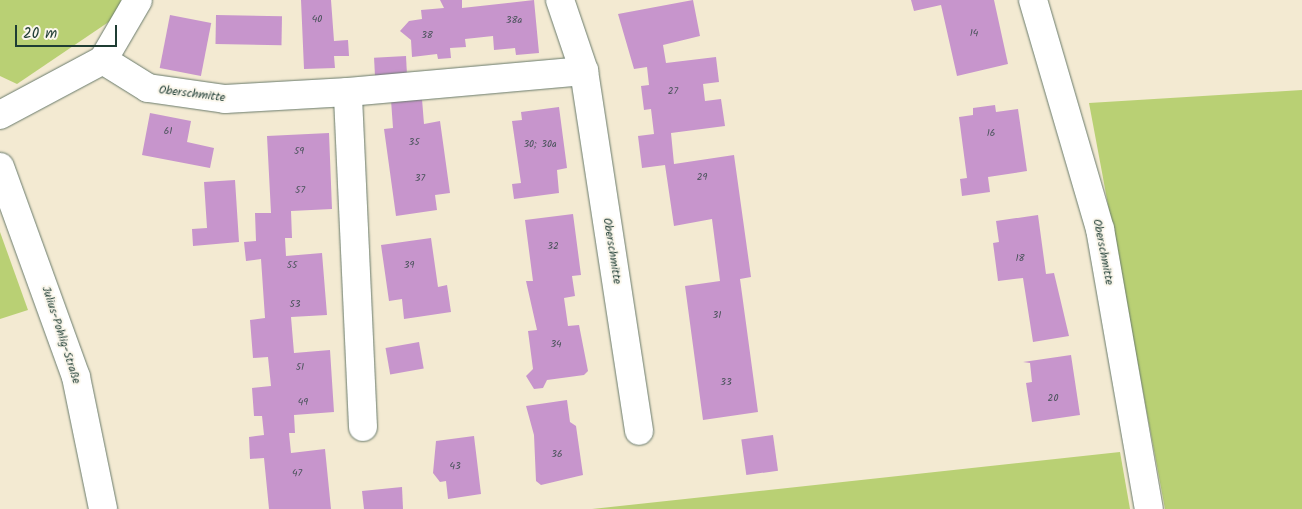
<!DOCTYPE html>
<meta charset="utf-8">
<style>
body{margin:0}
#map{position:relative;width:1302px;height:509px;overflow:hidden;background:#f3ead2;font-family:Kalam,sans-serif}
div>[style]{position:absolute}
.green>*{inset:0;background:#b9d074}
.building>*{inset:0;background:#c795cc;transform-origin:0 0}
.roads{filter:drop-shadow(0 0 1px #697a6b) drop-shadow(0 0 1px #697a6b)}
.street>*{height:28px;margin:-14px;padding:0 14px;transform-origin:14px;border-radius:14px;background:#fff}
.secondary>*{height:28px;margin:-14px;padding:0 14px;transform-origin:14px;border-radius:14px;background:#fff}
span{translate:-50% -50%;white-space:nowrap;text-align:center;line-height:1.15;-webkit-text-stroke:4px #fbf7ec;paint-order:stroke}
.number-label{font-size:10px;color:#49535a}
.number-label span{-webkit-text-stroke-width:0}
.street-label{font-size:12px;color:#1f3d34}
.scale{position:absolute;left:15px;top:25px;width:102px;height:22px;box-sizing:border-box;border:2px solid #1f3d34;border-top:0;padding-left:6px;font-size:15px;line-height:18px;white-space:nowrap;color:#1f3d34;-webkit-text-stroke:4px #fbf7ec;paint-order:stroke}
</style>
<div id="map">
<div class="green">
<div style="clip-path:polygon(0 0,121px 0,116px 17px,17px 84px,0 76px)"></div>
<div style="clip-path:polygon(1302px 90px,1302px 509px,1165px 509px,1089px 103px)"></div>
<div style="clip-path:polygon(0 232px,28px 310px,0 319px)"></div>
<div style="clip-path:polygon(1120px 452px,1130px 509px,592px 509px)"></div>
</div>
<div class="building">
<div style="clip-path:polygon(301px 0,331px 0,334px 41px,348px 40px,349px 56px,334px 56px,335px 68px,304px 69px)"></div>
<div style="clip-path:polygon(440px 0,462px 0,462px 8px,534px 0,539px 53px,516px 55px,515px 48px,494px 50px,493px 36px,465px 39px,466px 47px,450px 48px,451px 58px,438px 59px,437px 54px,412px 57px,411px 40px,400px 31px,409px 21px,422px 19px,421px 10px,444px 8px)"></div>
<div style="clip-path:polygon(693px 0,700px 36px,663px 45px,666px 63px,716px 57px,719px 82px,703px 84px,705px 101px,721px 99px,725px 126px,671px 133px,674px 164px,734px 155px,751px 277px,740px 279px,758px 412px,703px 420px,685px 286px,720px 281px,712px 219px,674px 226px,665px 165px,642px 168px,638px 136px,654px 134px,651px 109px,644px 110px,641px 86px,649px 85px,647px 67px,634px 69px,618px 14px)"></div>
<div style="clip-path:polygon(911px 0,994px 0,1008px 64px,957px 76px,941px 5px,914px 11px)"></div>
<div style="left:170px;top:15px;width:42px;height:54px;rotate:11deg"></div>
<div style="left:216px;top:15px;width:66px;height:29px;rotate:1deg"></div>
<div style="left:406px;top:56px;width:19px;height:32px;rotate:87deg"></div>
<div style="clip-path:polygon(422px 99px,424px 124px,440px 121px,450px 193px,435px 195px,437px 210px,396px 216px,384px 129px,393px 128px,391px 100px)"></div>
<div style="clip-path:polygon(995px 105px,996px 112px,1018px 109px,1027px 171px,988px 177px,990px 192px,962px 196px,960px 179px,967px 178px,959px 117px,973px 115px,973px 108px)"></div>
<div style="clip-path:polygon(559px 107px,567px 168px,557px 170px,559px 193px,514px 199px,512px 184px,521px 183px,512px 121px,522px 120px,521px 112px)"></div>
<div style="clip-path:polygon(150px 113px,191px 121px,187px 142px,214px 148px,210px 168px,142px 155px)"></div>
<div style="clip-path:polygon(329px 133px,332px 209px,291px 211px,292px 238px,285px 238px,286px 256px,322px 253px,327px 315px,291px 317px,294px 353px,330px 350px,334px 412px,294px 415px,295px 433px,289px 433px,291px 453px,325px 449px,331px 509px,269px 509px,264px 458px,250px 459px,249px 437px,264px 435px,262px 416px,254px 416px,252px 388px,271px 386px,268px 357px,253px 358px,250px 320px,265px 318px,261px 259px,246px 261px,244px 242px,256px 241px,255px 213px,271px 213px,267px 136px)"></div>
<div style="clip-path:polygon(235px 180px,239px 242px,193px 246px,192px 229px,207px 228px,204px 182px)"></div>
<div style="clip-path:polygon(573px 214px,581px 275px,572px 276px,575px 296px,564px 298px,568px 326px,579px 325px,588px 371px,584px 375px,547px 380px,543px 388px,534px 389px,526px 376px,533px 369px,528px 331px,537px 330px,526px 281px,533px 281px,525px 220px)"></div>
<div style="clip-path:polygon(1038px 215px,1046px 274px,1054px 273px,1069px 336px,1033px 342px,1023px 278px,998px 281px,993px 243px,999px 242px,996px 221px)"></div>
<div style="clip-path:polygon(431px 238px,438px 287px,447px 285px,451px 312px,404px 319px,402px 299px,389px 301px,381px 245px)"></div>
<div style="left:419px;top:342px;width:27px;height:34px;rotate:80deg"></div>
<div style="clip-path:polygon(1071px 355px,1080px 415px,1032px 422px,1026px 383px,1032px 382px,1030px 363px,1023px 362px)"></div>
<div style="clip-path:polygon(567px 400px,570px 422px,576px 426px,583px 475px,541px 485px,536px 481px,534px 435px,526px 406px)"></div>
<div style="left:773px;top:435px;width:36px;height:32px;rotate:82deg"></div>
<div style="clip-path:polygon(474px 436px,481px 494px,448px 499px,446px 481px,440px 482px,433px 473px,436px 441px)"></div>
<div style="clip-path:polygon(402px 487px,403px 509px,364px 509px,362px 491px)"></div>
</div>
<div class="roads">
<div class="street">
<div style="left:560px;top:0;width:75px;rotate:71.3deg"></div>
<div style="left:584px;top:71px;width:364px;rotate:81.3deg"></div>
<div style="left:1033px;top:0;width:239px;rotate:73.7deg"></div>
<div style="left:1100px;top:229px;width:284px;rotate:80.1deg"></div>
<div style="left:103px;top:60px;width:53px;rotate:31.9deg"></div>
<div style="left:148px;top:88px;width:78px;rotate:8.1deg"></div>
<div style="left:225px;top:99px;width:123px;rotate:-3.3deg"></div>
<div style="left:0;top:115px;width:117px;rotate:-28.1deg"></div>
<div style="left:103px;top:60px;width:69px;rotate:-59.7deg"></div>
<div style="left:363px;top:427px;width:335px;rotate:-92.6deg"></div>
<div style="left:348px;top:92px;width:237px;rotate:-5.1deg"></div>
</div>
<div class="secondary">
<div style="left:0;top:167px;width:223px;rotate:70.1deg"></div>
<div style="left:76px;top:377px;width:135px;rotate:78.4deg"></div>
</div>
</div>
<div class="number-label">
<span style="left:317px;top:20px">40</span>
<span style="left:514px;top:21px">38a</span>
<span style="left:974px;top:34px">14</span>
<span style="left:427px;top:36px">38</span>
<span style="left:673px;top:92px">27</span>
<span style="left:168px;top:132px">61</span>
<span style="left:991px;top:134px">16</span>
<span style="left:414px;top:143px">35</span>
<span style="left:540px;top:145px">30; 30a</span>
<span style="left:299px;top:152px">59</span>
<span style="left:702px;top:178px">29</span>
<span style="left:420px;top:179px">37</span>
<span style="left:300px;top:191px">57</span>
<span style="left:553px;top:247px">32</span>
<span style="left:1020px;top:259px">18</span>
<span style="left:292px;top:266px">55</span>
<span style="left:409px;top:266px">39</span>
<span style="left:295px;top:305px">53</span>
<span style="left:717px;top:316px">31</span>
<span style="left:556px;top:345px">34</span>
<span style="left:300px;top:368px">51</span>
<span style="left:726px;top:383px">33</span>
<span style="left:1053px;top:399px">20</span>
<span style="left:303px;top:403px">49</span>
<span style="left:557px;top:455px">36</span>
<span style="left:455px;top:467px">43</span>
<span style="left:297px;top:474px">47</span>
</div>
<div class="street-label">
<span style="left:192px;top:94px;rotate:7deg">Oberschmitte</span>
<span style="left:612px;top:251px;rotate:81deg">Oberschmitte</span>
<span style="left:1103px;top:252px;rotate:79deg">Oberschmitte</span>
<span style="left:61px;top:335px;rotate:72deg">Julius-Pohlig-Straße</span>
</div>
<div class="scale">20 m</div>
</div>
